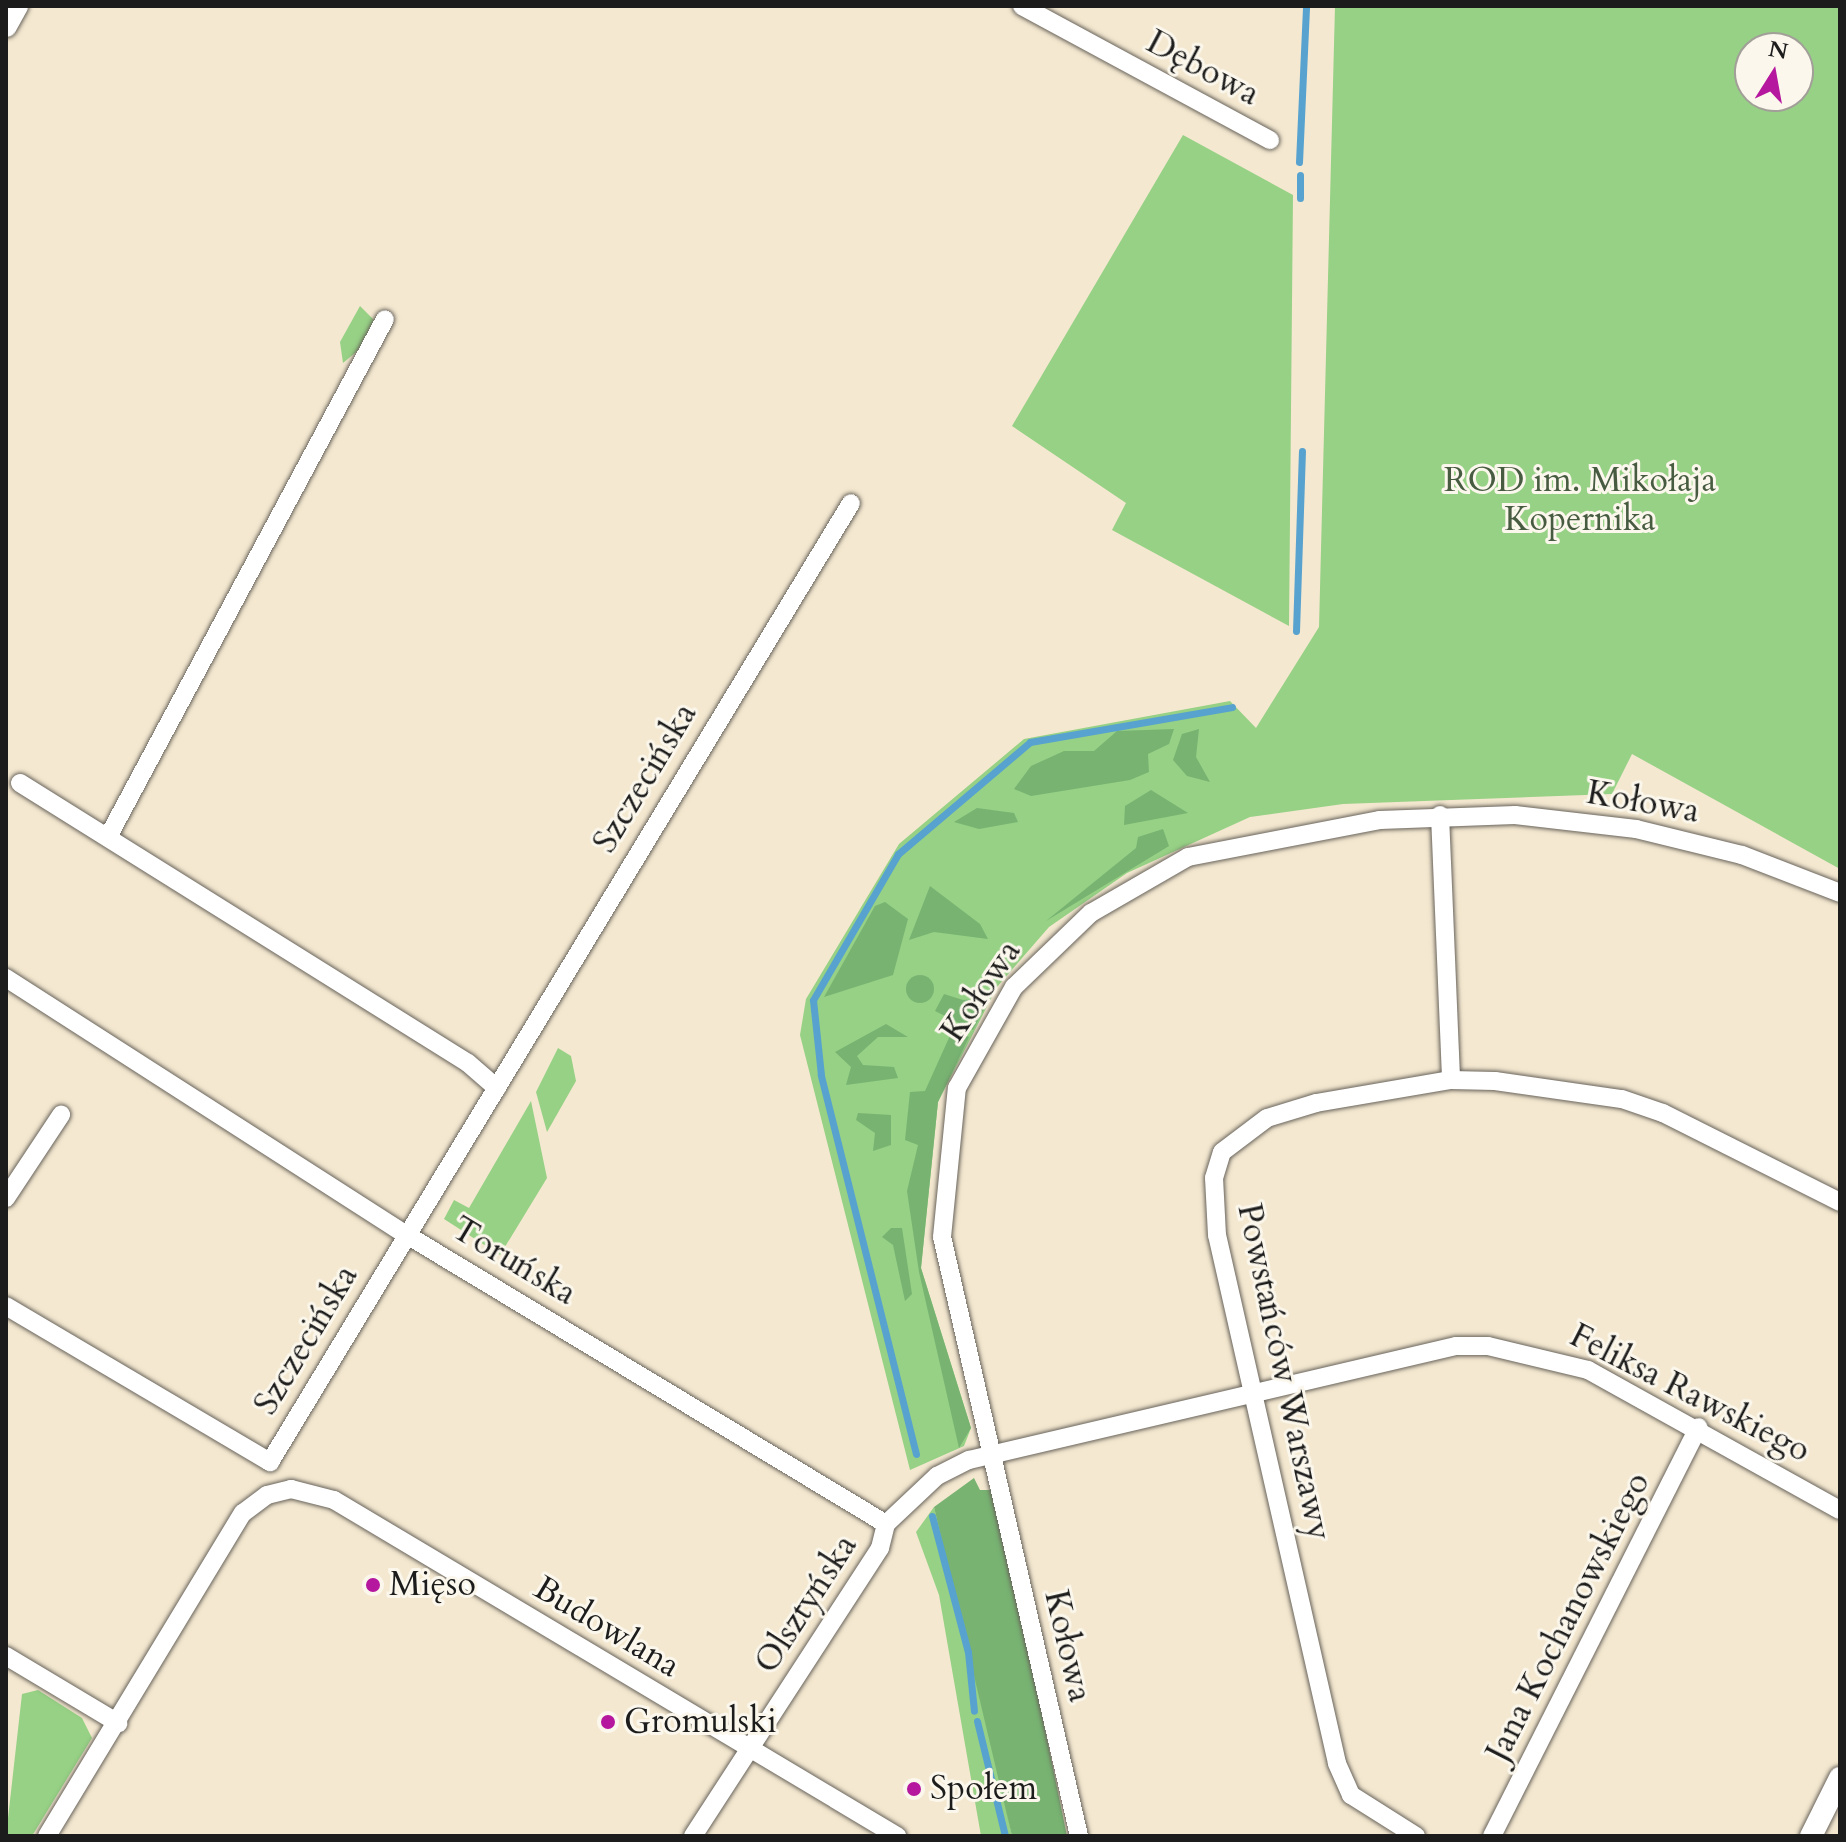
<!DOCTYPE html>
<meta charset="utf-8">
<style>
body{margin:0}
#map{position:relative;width:1846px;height:1842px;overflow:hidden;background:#f4e8d0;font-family:Cardo,serif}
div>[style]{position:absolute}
.green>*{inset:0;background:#96d185}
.forest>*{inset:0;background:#78b372}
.round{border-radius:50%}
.stream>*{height:7px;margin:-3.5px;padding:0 3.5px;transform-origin:3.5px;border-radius:3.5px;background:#57a2cf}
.roads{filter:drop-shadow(0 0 2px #68635b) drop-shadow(0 0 2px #68635b)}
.minor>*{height:18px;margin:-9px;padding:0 9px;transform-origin:9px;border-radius:9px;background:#fff}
.tertiary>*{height:22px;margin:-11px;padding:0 11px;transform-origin:11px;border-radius:11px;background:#fff}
.dots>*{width:22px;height:22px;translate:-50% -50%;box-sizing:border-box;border:4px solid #fbf7ec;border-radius:50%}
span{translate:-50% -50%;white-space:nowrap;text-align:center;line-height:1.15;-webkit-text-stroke:6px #fbf7ec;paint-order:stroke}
.street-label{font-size:34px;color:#1c1c1c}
.park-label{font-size:34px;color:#475b41}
.poi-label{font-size:34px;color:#1c1c1c}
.left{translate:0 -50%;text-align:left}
.frame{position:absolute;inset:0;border:8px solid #1c1c1c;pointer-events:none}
.north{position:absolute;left:1734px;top:32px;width:80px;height:80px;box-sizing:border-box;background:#fbf7ec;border:2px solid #a29f99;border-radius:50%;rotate:11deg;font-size:22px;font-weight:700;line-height:32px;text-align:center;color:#1c1c1c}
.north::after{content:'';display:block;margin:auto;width:28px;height:36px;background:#b5179e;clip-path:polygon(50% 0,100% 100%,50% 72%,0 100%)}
</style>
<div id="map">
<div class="green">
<div style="clip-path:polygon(evenodd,1335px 6px,1840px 6px,1840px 869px,1632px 754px,1612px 794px,1343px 804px,1250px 817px,1127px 873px,1049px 927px,997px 987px,938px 1102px,921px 1268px,971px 1428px,964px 1446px,910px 1470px,800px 1035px,806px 999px,899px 844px,1024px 739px,1230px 701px,1256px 728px,1319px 627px,1335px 6px,1750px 48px,1798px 48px,1798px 96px,1750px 96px,1750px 48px)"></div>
<div style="clip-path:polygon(1183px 135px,1293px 195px,1289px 626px,1112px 530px,1126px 503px,1012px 426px)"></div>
<div style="clip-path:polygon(360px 306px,374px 320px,361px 348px,343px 363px,340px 342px)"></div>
<div style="clip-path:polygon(558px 1048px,571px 1056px,576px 1081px,547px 1132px,536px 1092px)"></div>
<div style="clip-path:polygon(531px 1101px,547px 1178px,500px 1255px,444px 1219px,454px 1200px,469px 1208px)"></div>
<div style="clip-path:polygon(934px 1507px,973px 1650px,1012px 1836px,981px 1836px,939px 1595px,916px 1532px)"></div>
<div style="clip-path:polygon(38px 1690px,82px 1718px,92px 1738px,32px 1836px,6px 1836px,22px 1694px)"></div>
</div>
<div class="forest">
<div style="clip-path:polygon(1174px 729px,1169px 744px,1148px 754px,1149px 772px,1130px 780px,1031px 796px,1014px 789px,1031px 766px,1064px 751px,1094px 751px,1117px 731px)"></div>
<div style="clip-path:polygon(1199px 729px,1196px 757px,1210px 782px,1187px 776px,1173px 760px,1182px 734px)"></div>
<div style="clip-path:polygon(1151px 790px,1188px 813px,1124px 825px,1125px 806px)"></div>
<div style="clip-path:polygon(977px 808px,1014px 813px,1018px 822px,979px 829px,954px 822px)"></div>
<div style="clip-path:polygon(1163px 829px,1169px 846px,1046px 921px,1136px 848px,1138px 837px)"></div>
<div style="clip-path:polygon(930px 886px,980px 924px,988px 939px,934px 932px,909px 940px)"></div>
<div style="clip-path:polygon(885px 902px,908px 919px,893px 975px,824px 997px,875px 906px)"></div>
<div class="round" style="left:906px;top:975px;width:28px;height:28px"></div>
<div style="clip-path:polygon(944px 994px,963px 1000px,990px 998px,973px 1030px,935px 1011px)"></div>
<div style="clip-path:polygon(886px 1024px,908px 1037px,878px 1037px,857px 1056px,863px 1065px,894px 1067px,898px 1078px,846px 1085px,851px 1067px,835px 1052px)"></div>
<div style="clip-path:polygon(953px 1029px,969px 1037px,938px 1102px,921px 1268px,971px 1428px,959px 1448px,919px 1272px,907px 1191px,918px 1145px,905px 1140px,910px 1092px,925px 1091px)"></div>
<div style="clip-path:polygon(858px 1113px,891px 1115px,891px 1145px,873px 1151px,875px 1133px,856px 1120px)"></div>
<div style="clip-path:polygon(891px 1228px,902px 1228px,912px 1294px,905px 1301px,893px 1245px,882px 1237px)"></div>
<div style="clip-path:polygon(974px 1478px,980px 1490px,996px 1490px,1067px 1836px,1012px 1836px,934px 1507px)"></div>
</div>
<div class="stream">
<div style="left:1299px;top:162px;width:156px;rotate:-87.4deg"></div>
<div style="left:1300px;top:175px;width:23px;rotate:90deg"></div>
<div style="left:1296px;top:631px;width:180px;rotate:-88.1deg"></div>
<div style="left:916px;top:1454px;width:391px;rotate:-104.1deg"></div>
<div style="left:821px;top:1075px;width:75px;rotate:-96.1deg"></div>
<div style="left:813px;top:1000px;width:169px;rotate:-59.8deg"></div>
<div style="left:898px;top:854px;width:173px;rotate:-40.3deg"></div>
<div style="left:1030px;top:742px;width:205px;rotate:-9.8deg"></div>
<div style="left:932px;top:1516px;width:141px;rotate:75.2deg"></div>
<div style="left:968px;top:1652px;width:59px;rotate:84.2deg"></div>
<div style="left:977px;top:1721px;width:118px;rotate:76.3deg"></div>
</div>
<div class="roads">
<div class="minor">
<div style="left:1022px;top:6px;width:282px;rotate:28.4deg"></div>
<div style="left:20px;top:783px;width:528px;rotate:32.01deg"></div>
<div style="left:468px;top:1063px;width:38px;rotate:41deg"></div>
<div style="left:1440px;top:815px;width:265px;rotate:87.6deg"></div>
<div style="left:108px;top:837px;width:587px;rotate:-61.86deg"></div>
<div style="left:6px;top:978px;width:476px;rotate:32.7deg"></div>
<div style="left:407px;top:1235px;width:559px;rotate:31.1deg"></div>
<div style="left:6px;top:1198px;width:100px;rotate:-56.5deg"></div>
<div style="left:6px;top:1306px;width:307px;rotate:30.6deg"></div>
<div style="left:270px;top:1462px;width:1121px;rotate:-58.79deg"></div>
<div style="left:886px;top:1524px;width:70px;rotate:-43.3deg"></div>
<div style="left:937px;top:1476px;width:36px;rotate:-27deg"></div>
<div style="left:969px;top:1460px;width:500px;rotate:-13.17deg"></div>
<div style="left:1456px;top:1346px;width:32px"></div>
<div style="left:1488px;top:1346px;width:103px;rotate:13.5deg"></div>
<div style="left:1588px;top:1370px;width:288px;rotate:29.1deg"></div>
<div style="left:6px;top:1656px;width:131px;rotate:30.9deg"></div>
<div style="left:47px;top:1836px;width:378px;rotate:-58.8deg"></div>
<div style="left:243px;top:1513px;width:30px;rotate:-37deg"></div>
<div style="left:267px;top:1495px;width:25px;rotate:-14deg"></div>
<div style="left:291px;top:1489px;width:44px;rotate:14.3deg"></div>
<div style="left:334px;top:1500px;width:656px;rotate:30.83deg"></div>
<div style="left:693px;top:1836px;width:343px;rotate:-57deg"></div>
<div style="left:880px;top:1548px;width:25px;rotate:-76deg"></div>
<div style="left:1079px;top:1836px;width:614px;rotate:-102.88deg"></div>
<div style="left:942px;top:1237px;width:150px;rotate:-84.3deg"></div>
<div style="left:957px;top:1088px;width:116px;rotate:-60.6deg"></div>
<div style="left:1014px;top:987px;width:107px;rotate:-43.9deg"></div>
<div style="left:1091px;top:913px;width:112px;rotate:-30deg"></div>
<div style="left:1188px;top:857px;width:196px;rotate:-10.9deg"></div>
<div style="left:1380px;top:820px;width:135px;rotate:-2.1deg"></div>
<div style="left:1515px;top:815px;width:122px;rotate:6.6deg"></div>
<div style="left:1636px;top:829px;width:109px;rotate:13.8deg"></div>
<div style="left:1742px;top:855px;width:105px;rotate:21.2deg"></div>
<div style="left:1416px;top:1836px;width:77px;rotate:-147.8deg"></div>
<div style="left:1351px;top:1795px;width:35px;rotate:-114deg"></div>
<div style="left:1337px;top:1763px;width:541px;rotate:-102.8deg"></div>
<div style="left:1217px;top:1235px;width:57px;rotate:-93deg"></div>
<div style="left:1214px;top:1178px;width:27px;rotate:-73deg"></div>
<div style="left:1222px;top:1152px;width:56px;rotate:-37.1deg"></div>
<div style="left:1267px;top:1118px;width:51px;rotate:-17deg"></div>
<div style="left:1316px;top:1103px;width:137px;rotate:-9.7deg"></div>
<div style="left:1451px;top:1080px;width:44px;rotate:1.3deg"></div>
<div style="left:1495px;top:1081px;width:128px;rotate:8.1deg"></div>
<div style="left:1622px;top:1099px;width:43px;rotate:18.9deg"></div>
<div style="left:1663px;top:1113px;width:198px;rotate:26.7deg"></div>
<div style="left:1492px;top:1836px;width:458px;rotate:-63.2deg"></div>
</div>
<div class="tertiary">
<div style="left:6px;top:26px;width:23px;rotate:-61deg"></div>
<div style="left:1811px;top:1836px;width:65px;rotate:-63.4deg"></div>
</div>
</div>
<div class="dots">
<div style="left:373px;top:1585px;background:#b5179e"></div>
<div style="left:608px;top:1722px;background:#b5179e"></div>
<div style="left:914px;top:1789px;background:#b5179e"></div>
</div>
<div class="street-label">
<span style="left:1203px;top:68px;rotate:28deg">Dębowa</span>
<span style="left:645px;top:778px;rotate:-59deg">Szczecińska</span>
<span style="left:1643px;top:802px;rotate:10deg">Kołowa</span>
<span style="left:981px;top:991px;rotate:-56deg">Kołowa</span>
<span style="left:514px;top:1261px;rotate:31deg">Toruńska</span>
<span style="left:306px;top:1340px;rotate:-59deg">Szczecińska</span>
<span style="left:1284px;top:1372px;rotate:78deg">Powstańców Warszawy</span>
<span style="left:1690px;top:1393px;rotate:27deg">Feliksa Rawskiego</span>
<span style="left:806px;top:1604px;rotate:-57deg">Olsztyńska</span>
<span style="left:1568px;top:1617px;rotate:-63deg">Jana Kochanowskiego</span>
<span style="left:607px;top:1627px;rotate:31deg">Budowlana</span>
<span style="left:1068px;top:1646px;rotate:77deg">Kołowa</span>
</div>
<div class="park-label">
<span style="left:1580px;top:500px">ROD im. Mikołaja<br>Kopernika</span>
</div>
<div class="poi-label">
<span class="left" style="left:389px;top:1585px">Mięso</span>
<span class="left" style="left:624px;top:1722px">Gromulski</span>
<span class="left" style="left:930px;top:1789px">Społem</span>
</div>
<div class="frame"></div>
<div class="north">N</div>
</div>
